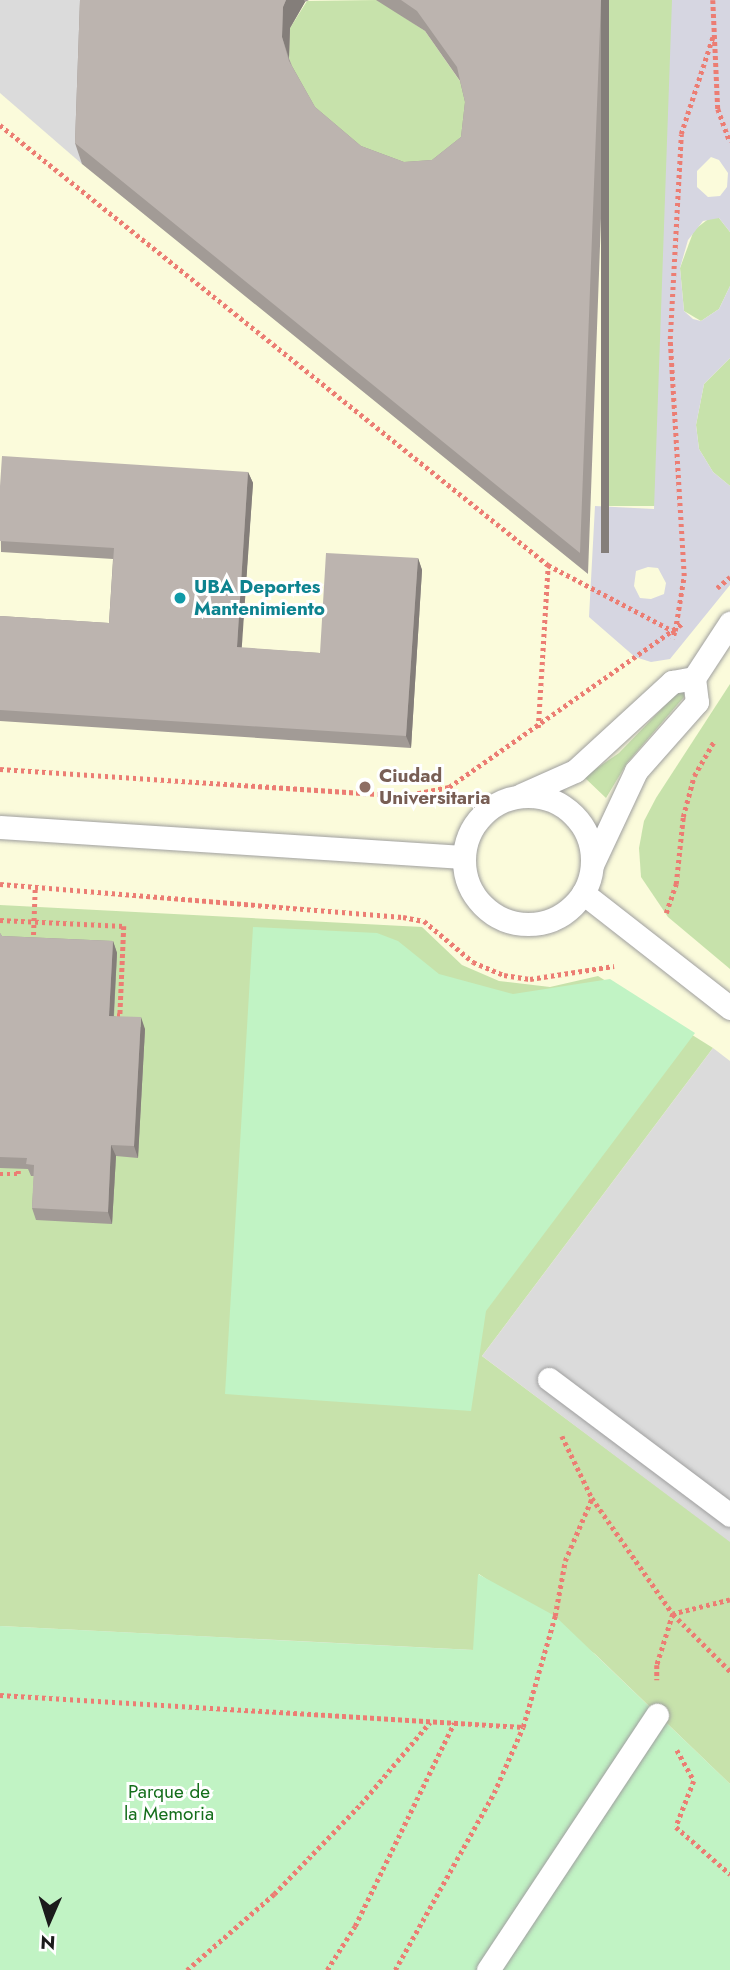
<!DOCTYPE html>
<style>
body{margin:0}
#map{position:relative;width:730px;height:1970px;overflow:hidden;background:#ece8e2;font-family:Jost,sans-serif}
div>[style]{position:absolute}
.education>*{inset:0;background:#fbfbdb}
.grass>*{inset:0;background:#c7e2ab;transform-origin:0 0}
.park>*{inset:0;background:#c1f3c4}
.parking>*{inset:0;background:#dbdbdb}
.plaza>*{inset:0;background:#d6d6e1}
.path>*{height:4.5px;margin-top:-2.25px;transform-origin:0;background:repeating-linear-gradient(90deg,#ec7d73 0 3.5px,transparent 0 7px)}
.roads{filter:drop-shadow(0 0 2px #9f9f9f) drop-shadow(0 0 2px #9f9f9f)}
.service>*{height:23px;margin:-11.5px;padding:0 11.5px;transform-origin:11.5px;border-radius:11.5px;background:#fff}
.service>.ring{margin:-11.5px;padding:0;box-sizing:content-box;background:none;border:23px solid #fff;border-radius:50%}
.wall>*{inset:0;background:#a29b96}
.shaded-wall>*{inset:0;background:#847e7a;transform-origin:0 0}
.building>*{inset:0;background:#bcb4af}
.dots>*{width:19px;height:19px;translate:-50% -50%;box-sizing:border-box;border:4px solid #fff;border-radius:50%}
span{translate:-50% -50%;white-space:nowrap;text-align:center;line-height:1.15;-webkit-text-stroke:6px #fff;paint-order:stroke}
.culture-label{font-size:19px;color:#0d838f;font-weight:700}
.left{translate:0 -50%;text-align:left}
.education-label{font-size:19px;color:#785e54;font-weight:700}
.park-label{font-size:19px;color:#156e1b}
.north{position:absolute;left:14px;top:1886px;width:70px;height:70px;-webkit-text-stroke:5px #fff;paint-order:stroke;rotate:183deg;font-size:19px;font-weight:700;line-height:28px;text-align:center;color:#1b1b1b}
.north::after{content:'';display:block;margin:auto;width:24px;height:32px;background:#1b1b1b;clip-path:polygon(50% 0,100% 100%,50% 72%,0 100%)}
</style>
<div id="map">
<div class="education">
<div style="clip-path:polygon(0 0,730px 0,730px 1784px,595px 1654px,0 1626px)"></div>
</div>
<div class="grass">
<div style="clip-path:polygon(378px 0,425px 31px,464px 87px,471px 112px,451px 175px,344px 149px,297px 82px,289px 58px,290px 28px,307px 1px)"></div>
<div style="left:609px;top:0;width:63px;height:506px"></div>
<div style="clip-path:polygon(711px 217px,719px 218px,730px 232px,730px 286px,719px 309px,701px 321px,684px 311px,680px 268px,694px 230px)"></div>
<div style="clip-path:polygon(730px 358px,730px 486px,713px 472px,699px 449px,696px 425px,704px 384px)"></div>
<div style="clip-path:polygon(730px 684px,730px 969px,668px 917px,641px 877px,639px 848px,644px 821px,656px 798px)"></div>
<div style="clip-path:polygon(679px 691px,684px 691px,684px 697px,627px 763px,606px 798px,584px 777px,619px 753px)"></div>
<div style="clip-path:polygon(0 905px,422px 927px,462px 965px,499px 981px,550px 987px,598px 976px,713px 1048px,482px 1356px,730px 1541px,730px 1784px,595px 1654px,479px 1574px,474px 1650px,0 1626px)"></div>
</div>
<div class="park">
<div style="clip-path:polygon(253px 927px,377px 933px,398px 941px,439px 974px,513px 994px,610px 979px,695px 1033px,486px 1311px,471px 1411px,225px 1394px)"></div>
<div style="clip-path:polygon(478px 1574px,555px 1616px,730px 1784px,730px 1970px,0 1970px,0 1626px,473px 1650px)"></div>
</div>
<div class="parking">
<div style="clip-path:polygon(0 0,88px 0,82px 164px,0 93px)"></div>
<div style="clip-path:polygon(713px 1048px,730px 1061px,730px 1542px,482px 1356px)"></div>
</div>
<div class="plaza">
<div style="clip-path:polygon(evenodd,672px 0,730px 0,730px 232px,719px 218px,703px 221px,688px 240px,680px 268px,684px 311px,693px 319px,701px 321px,719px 309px,730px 286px,730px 358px,704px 384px,696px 425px,699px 449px,713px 472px,730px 486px,730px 585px,670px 659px,651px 662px,635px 657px,589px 617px,595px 506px,654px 509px,672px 0,711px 157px,719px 160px,728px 173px,727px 187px,720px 196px,708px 197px,697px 187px,697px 171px,711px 157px,672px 0,648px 567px,658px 568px,666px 583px,664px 594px,651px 599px,640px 598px,634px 586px,636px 571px,648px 567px)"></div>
</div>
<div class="path">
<div style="left:713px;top:0;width:109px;rotate:87.4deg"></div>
<div style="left:718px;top:109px;width:35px;rotate:70deg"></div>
<div style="left:0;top:125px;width:703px;rotate:38.76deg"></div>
<div style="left:548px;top:565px;width:144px;rotate:27.8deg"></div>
<div style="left:675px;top:632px;width:7px;rotate:106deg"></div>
<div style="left:717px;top:588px;width:17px;rotate:-40deg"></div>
<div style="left:675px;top:631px;width:56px;rotate:-80.7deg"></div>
<div style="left:684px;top:576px;width:237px;rotate:-93.4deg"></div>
<div style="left:670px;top:339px;width:205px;rotate:-86.9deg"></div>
<div style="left:681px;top:134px;width:103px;rotate:-71.9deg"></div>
<div style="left:538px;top:728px;width:163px;rotate:-86.5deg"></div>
<div style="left:0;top:769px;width:405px;rotate:3.8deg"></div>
<div style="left:404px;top:796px;width:46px;rotate:-11.3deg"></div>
<div style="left:449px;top:787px;width:284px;rotate:-35deg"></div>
<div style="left:0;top:884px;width:404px;rotate:4.7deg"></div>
<div style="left:403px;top:917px;width:21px;rotate:11deg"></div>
<div style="left:424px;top:921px;width:64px;rotate:39.9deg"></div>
<div style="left:473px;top:962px;width:34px;rotate:23deg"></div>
<div style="left:504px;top:975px;width:26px;rotate:9deg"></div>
<div style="left:530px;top:979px;width:85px;rotate:-8.8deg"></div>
<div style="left:666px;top:913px;width:31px;rotate:-71deg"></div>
<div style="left:676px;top:884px;width:67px;rotate:-84deg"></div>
<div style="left:683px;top:817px;width:42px;rotate:-75deg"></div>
<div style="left:694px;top:776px;width:39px;rotate:-60deg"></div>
<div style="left:0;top:920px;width:124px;rotate:2.8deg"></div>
<div style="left:124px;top:926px;width:90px;rotate:92.5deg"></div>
<div style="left:120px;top:1016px;width:6px;rotate:180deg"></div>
<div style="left:33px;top:942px;width:55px;rotate:-87.9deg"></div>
<div style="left:0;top:1174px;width:18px"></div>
<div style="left:18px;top:1174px;width:5px;rotate:-90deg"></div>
<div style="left:562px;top:1436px;width:69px;rotate:64.2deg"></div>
<div style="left:592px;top:1498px;width:141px;rotate:55.1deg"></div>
<div style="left:673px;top:1614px;width:53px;rotate:107.4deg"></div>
<div style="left:657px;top:1665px;width:15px;rotate:90deg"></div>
<div style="left:730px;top:1600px;width:59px;rotate:166.2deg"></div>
<div style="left:673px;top:1614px;width:81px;rotate:45deg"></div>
<div style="left:0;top:1695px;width:524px;rotate:3.5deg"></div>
<div style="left:677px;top:1750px;width:35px;rotate:61deg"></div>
<div style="left:694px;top:1781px;width:49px;rotate:111.4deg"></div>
<div style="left:676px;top:1827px;width:72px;rotate:41deg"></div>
<div style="left:187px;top:1970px;width:116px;rotate:-41.1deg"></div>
<div style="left:274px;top:1894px;width:125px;rotate:-46deg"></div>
<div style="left:361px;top:1804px;width:107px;rotate:-49.9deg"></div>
<div style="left:327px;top:1970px;width:52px;rotate:-57.5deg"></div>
<div style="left:355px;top:1926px;width:226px;rotate:-64deg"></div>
<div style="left:395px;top:1970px;width:203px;rotate:-60.8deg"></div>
<div style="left:494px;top:1793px;width:72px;rotate:-66.3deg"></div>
<div style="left:523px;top:1727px;width:116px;rotate:-73.9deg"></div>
<div style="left:555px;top:1616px;width:56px;rotate:-79.7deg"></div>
<div style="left:565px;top:1561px;width:69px;rotate:-66.8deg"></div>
</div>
<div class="roads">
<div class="service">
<div style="left:694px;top:678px;width:66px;rotate:-56.8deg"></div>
<div style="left:521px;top:795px;width:59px;rotate:-24deg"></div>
<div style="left:575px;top:771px;width:132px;rotate:-42.5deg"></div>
<div style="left:672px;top:682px;width:22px;rotate:-10deg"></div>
<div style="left:694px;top:678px;width:24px;rotate:83deg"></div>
<div style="left:697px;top:702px;width:92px;rotate:131.5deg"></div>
<div style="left:636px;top:771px;width:102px;rotate:115.1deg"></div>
<div class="ring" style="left:464px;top:796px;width:105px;height:105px"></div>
<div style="left:0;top:827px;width:464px;rotate:3.7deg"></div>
<div style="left:583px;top:893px;width:187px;rotate:38deg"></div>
<div style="left:549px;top:1379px;width:226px;rotate:36.9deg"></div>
<div style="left:488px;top:1970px;width:306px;rotate:-56.5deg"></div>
</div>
</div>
<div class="wall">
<div style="clip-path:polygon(80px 0,309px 0,305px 2px,290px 28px,289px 58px,292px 66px,315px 107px,361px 146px,404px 162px,432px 160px,461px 137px,465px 102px,460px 81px,425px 31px,376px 0,609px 0,588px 574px,82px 164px,75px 143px)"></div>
<div style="clip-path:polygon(248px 472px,253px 483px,241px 648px,320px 653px,418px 558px,422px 570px,411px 748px,0 721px,0 616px,109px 623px,113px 559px,1px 552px,0 486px)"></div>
<div style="clip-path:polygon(0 933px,2px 936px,113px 941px,117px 953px,114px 1016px,145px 1029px,138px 1158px,116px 1156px,112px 1224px,36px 1220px,32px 1208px,34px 1176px,31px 1176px,28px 1169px,0 1168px)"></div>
</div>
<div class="shaded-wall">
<div style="clip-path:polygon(286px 0,304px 0,305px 2px,290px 28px,289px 58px,297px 82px,282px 37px,283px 7px)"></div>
<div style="left:601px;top:0;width:8px;height:553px"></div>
<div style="clip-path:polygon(248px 472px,253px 483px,241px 659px,237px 647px)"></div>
<div style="clip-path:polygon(418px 558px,422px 570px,411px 748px,406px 736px)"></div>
<div style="clip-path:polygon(113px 941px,117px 953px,113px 1027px,109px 1016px)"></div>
<div style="clip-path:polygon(141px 1017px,145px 1029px,138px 1158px,134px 1146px)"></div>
<div style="clip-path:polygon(111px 1145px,116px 1156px,112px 1224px,108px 1212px)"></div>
</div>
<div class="building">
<div style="clip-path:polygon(80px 0,286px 0,283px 7px,282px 37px,289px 61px,315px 107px,361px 146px,404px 162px,432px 160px,461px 137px,465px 102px,457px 67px,417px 11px,401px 0,601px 0,580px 553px,75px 143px)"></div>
<div style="clip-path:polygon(2px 456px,248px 472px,237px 647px,320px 653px,326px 553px,418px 558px,406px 736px,0 710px,0 616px,109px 623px,114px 548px,0 541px,0 486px)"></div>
<div style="clip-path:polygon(0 933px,2px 936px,113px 941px,109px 1016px,141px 1017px,134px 1146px,111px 1145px,108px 1212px,32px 1208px,34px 1165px,26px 1164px,27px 1158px,0 1157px)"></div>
</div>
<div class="dots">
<div style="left:180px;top:598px;background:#0f9aa8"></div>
<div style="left:365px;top:787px;background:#8d6e63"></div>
</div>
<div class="culture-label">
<span class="left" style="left:194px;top:598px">UBA Deportes<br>Mantenimiento</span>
</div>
<div class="education-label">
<span class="left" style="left:379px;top:787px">Ciudad<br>Universitaria</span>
</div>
<div class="park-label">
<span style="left:169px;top:1803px">Parque de<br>la Memoria</span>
</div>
<div class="north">N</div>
</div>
